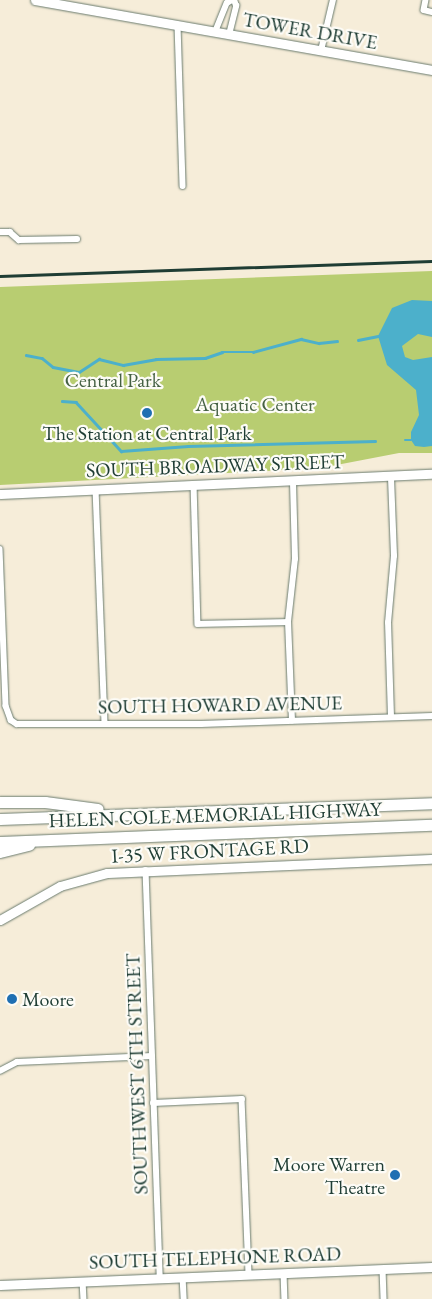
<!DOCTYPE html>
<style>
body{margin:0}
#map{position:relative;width:432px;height:1299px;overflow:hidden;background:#f6edd9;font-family:"EB Garamond",serif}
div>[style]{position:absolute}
.green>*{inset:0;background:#b8cd71}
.water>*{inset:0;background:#4cb0cb}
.stream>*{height:2.5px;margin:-1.25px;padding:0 1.25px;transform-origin:1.25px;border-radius:1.25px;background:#4cb0cb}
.roads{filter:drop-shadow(0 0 1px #6a7b6e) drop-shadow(0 0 1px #6a7b6e)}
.street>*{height:5.5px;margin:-2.75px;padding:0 2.75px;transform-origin:2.75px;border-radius:2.75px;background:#fff}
.secondary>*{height:9px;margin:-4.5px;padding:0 4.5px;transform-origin:4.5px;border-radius:4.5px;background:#fff}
.highway>*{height:11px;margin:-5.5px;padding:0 5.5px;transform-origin:5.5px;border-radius:5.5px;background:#fff}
.rail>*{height:2.5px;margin:-1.25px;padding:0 1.25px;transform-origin:1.25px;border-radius:1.25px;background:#1f3d34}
.dots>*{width:14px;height:14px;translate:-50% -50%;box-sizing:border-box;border:2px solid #fdfcf7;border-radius:50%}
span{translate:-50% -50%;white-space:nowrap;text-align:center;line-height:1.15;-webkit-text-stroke:4.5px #fdfcf7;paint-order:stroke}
.street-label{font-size:20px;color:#1f3d34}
.park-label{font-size:20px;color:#456143}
.poi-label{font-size:20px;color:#1f3d34}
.left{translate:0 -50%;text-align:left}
.right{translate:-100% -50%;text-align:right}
</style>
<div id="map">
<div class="green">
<div style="clip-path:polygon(432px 271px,432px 453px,399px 453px,326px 467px,267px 471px,0 485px,0 287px)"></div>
</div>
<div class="water">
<div style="clip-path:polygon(412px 300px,432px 301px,432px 337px,418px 334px,402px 346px,405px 357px,413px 360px,432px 357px,432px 446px,424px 447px,415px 446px,411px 440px,411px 432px,419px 415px,416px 390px,387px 365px,378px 336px,392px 308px)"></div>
</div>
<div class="stream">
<div style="left:358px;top:340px;width:20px;rotate:-11deg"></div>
<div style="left:26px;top:355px;width:16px;rotate:11deg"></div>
<div style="left:42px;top:358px;width:14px;rotate:39deg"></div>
<div style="left:53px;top:367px;width:26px;rotate:11deg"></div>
<div style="left:79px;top:372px;width:24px;rotate:-33deg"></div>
<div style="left:99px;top:359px;width:25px;rotate:14deg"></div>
<div style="left:123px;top:365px;width:34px;rotate:-10deg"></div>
<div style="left:156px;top:359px;width:49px;rotate:-1.2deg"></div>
<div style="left:205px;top:358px;width:18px;rotate:-19deg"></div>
<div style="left:222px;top:352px;width:31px"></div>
<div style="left:253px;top:352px;width:50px;rotate:-15.2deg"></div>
<div style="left:301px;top:339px;width:18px;rotate:13deg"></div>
<div style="left:319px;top:343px;width:18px;rotate:-6deg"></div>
<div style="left:62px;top:401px;width:14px;rotate:4deg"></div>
<div style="left:76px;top:402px;width:67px;rotate:47.4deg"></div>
<div style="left:121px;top:451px;width:67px;rotate:-4.3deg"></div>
<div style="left:188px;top:446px;width:187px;rotate:-1.5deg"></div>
<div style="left:405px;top:440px;width:6px"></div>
</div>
<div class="roads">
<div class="street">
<div style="left:426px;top:0;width:10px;rotate:101deg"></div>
<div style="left:424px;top:10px;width:8px;rotate:14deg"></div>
<div style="left:178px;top:25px;width:161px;rotate:88.2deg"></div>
<div style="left:215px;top:32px;width:31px;rotate:-68deg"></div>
<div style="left:227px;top:3px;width:6px;rotate:-31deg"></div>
<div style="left:229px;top:35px;width:30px;rotate:-76deg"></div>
<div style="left:236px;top:6px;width:6px;rotate:-108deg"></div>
<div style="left:321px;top:51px;width:52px;rotate:-76.8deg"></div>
<div style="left:0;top:232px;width:10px"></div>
<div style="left:10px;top:232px;width:12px;rotate:42deg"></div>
<div style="left:19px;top:240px;width:58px;rotate:-1deg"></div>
<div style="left:194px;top:484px;width:140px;rotate:88.4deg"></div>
<div style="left:198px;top:624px;width:90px;rotate:-1.3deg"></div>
<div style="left:96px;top:489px;width:235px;rotate:87.8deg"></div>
<div style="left:0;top:549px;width:157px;rotate:87.8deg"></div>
<div style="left:6px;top:706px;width:15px;rotate:70deg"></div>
<div style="left:11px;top:720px;width:7px;rotate:34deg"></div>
<div style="left:17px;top:724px;width:184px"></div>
<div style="left:201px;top:724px;width:231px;rotate:-2deg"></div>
<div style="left:391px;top:717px;width:94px;rotate:-91.8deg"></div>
<div style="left:388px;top:623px;width:67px;rotate:-84.9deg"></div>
<div style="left:394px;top:556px;width:79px;rotate:-92.2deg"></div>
<div style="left:292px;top:721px;width:99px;rotate:-92.3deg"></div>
<div style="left:288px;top:622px;width:63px;rotate:-83.7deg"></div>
<div style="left:295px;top:559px;width:78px;rotate:-91.5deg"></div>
<div style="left:146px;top:870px;width:408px;rotate:88deg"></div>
<div style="left:0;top:1071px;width:19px;rotate:-28deg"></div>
<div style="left:17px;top:1062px;width:135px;rotate:-2.5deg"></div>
<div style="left:153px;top:1103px;width:89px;rotate:-2.6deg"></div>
<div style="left:242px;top:1099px;width:175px;rotate:87.7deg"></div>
<div style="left:383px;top:1269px;width:30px;rotate:88deg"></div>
<div style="left:284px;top:1273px;width:26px;rotate:88deg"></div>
<div style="left:183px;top:1277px;width:22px;rotate:87deg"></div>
<div style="left:83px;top:1281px;width:18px;rotate:87deg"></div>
</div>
<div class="secondary">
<div style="left:35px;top:0;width:403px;rotate:10deg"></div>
<div style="left:0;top:494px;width:432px;rotate:-2.7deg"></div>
<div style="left:0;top:920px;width:69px;rotate:-29.5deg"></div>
<div style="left:60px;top:886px;width:49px;rotate:-15.5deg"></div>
<div style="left:107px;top:873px;width:325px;rotate:-2.5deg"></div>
<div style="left:0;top:1285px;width:432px;rotate:-2.4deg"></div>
</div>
<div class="highway">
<div style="left:0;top:802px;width:45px"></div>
<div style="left:45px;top:802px;width:53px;rotate:7.5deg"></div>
<div style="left:0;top:819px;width:432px;rotate:-2.1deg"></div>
<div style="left:0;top:842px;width:432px;rotate:-2.3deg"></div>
<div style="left:0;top:852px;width:30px;rotate:-14deg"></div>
</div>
</div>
<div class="rail">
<div style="left:0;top:276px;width:432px;rotate:-2deg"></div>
</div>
<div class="dots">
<div style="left:147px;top:413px;background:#1f6fb2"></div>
<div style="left:12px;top:999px;background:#1f6fb2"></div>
<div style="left:395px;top:1175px;background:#1f6fb2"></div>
</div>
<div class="street-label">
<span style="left:310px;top:31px;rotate:10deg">TOWER DRIVE</span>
<span style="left:215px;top:466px;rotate:-2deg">SOUTH BROADWAY STREET</span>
<span style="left:220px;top:705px;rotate:-1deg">SOUTH HOWARD AVENUE</span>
<span style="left:215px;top:815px;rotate:-2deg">HELEN COLE MEMORIAL HIGHWAY</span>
<span style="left:210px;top:851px;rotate:-3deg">I-35 W FRONTAGE RD</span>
<span style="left:137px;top:1074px;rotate:-92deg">SOUTHWEST 6TH STREET</span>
<span style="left:215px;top:1258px;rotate:-2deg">SOUTH TELEPHONE ROAD</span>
</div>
<div class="park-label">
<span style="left:113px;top:380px">Central Park</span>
<span style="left:255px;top:404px">Aquatic Center</span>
</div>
<div class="poi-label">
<span style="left:147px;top:433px">The Station at Central Park</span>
<span class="left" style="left:22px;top:999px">Moore</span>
<span class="right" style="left:385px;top:1176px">Moore Warren<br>Theatre</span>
</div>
</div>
